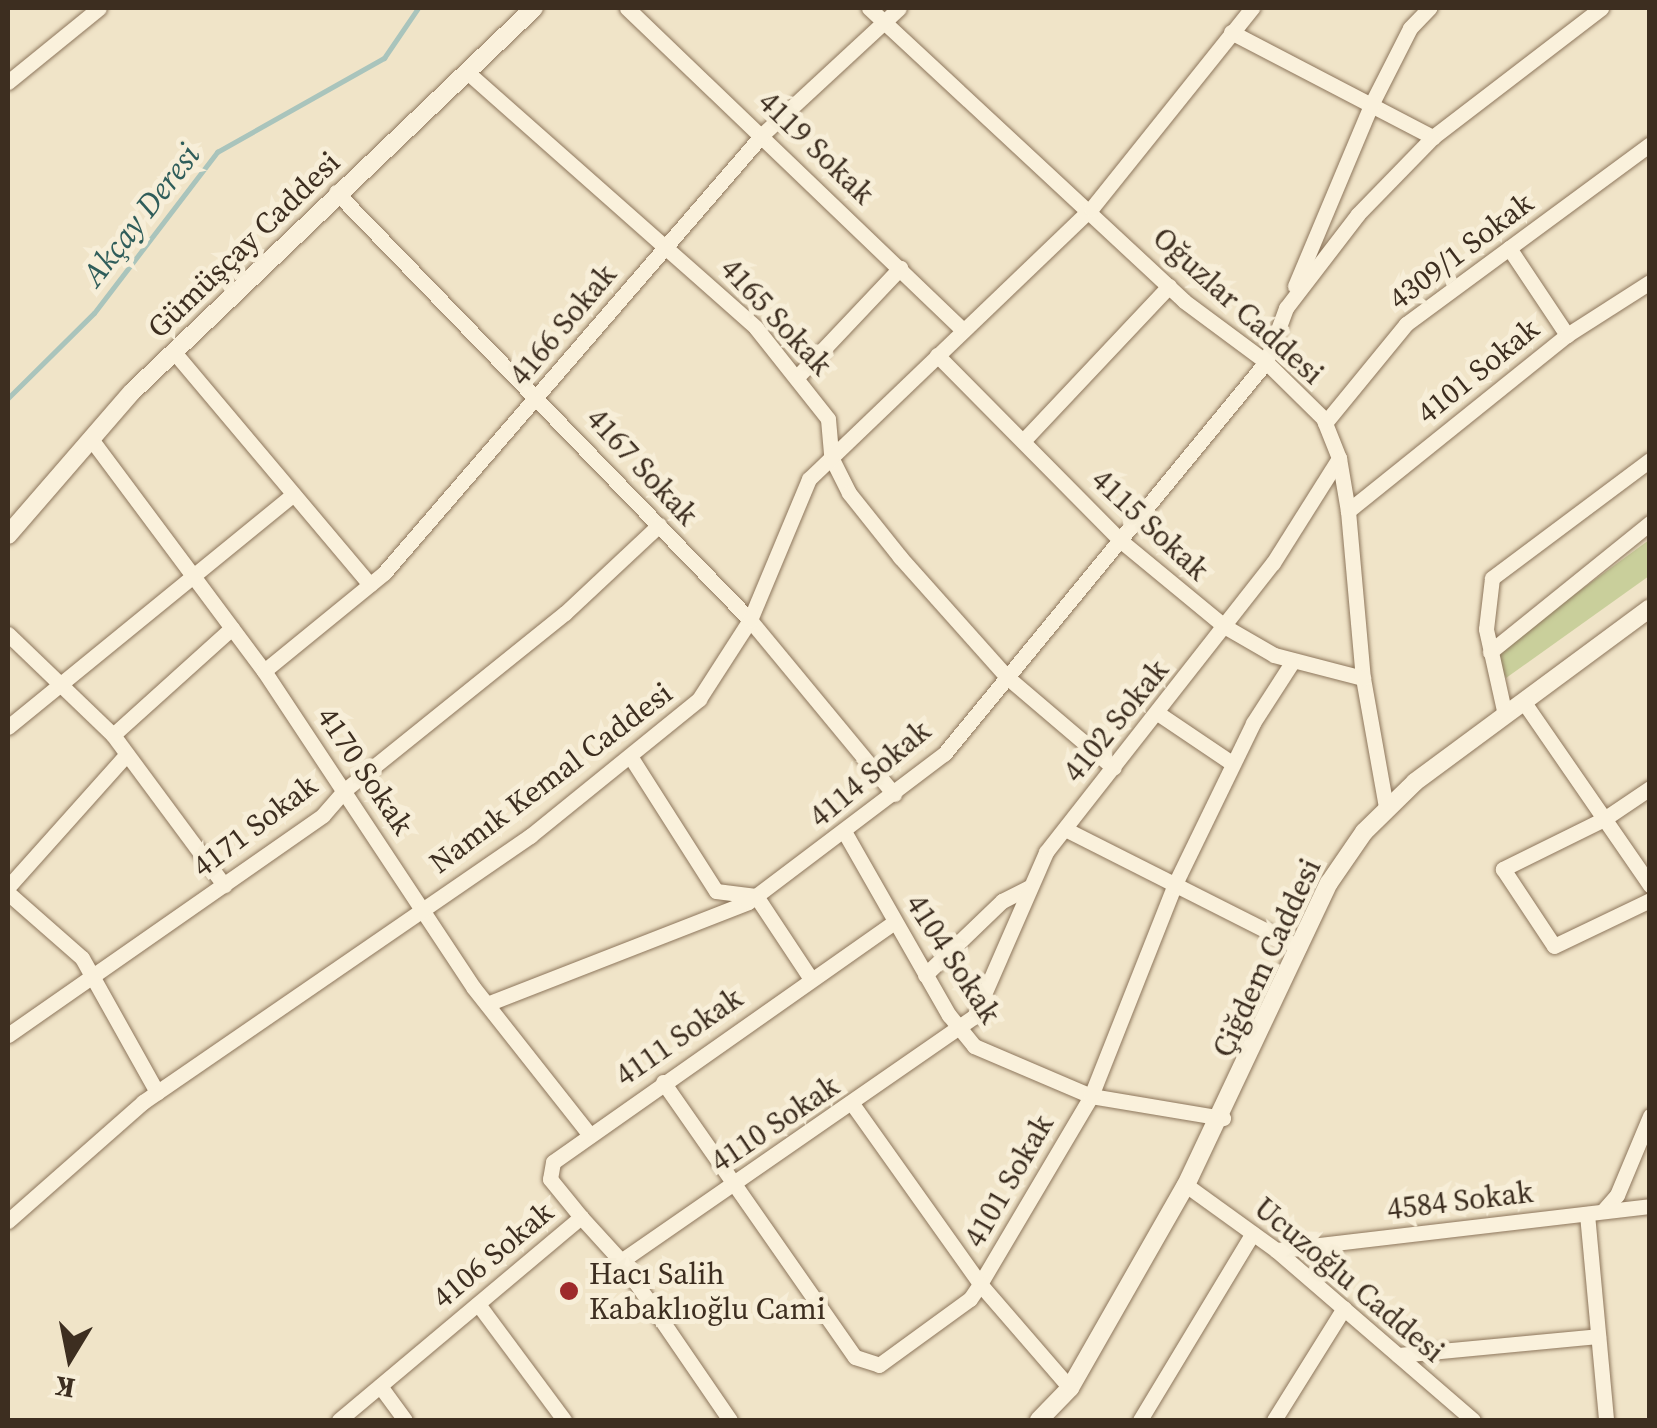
<!DOCTYPE html>
<meta charset="utf-8">
<style>
body{margin:0}
#map{position:relative;width:1657px;height:1428px;overflow:hidden;background:#f0e4c8;font-family:"Source Serif 4",serif}
div>[style]{position:absolute}
.green>*{inset:0;background:#c9cf9b}
.stream>*{height:5px;margin:-2.5px;padding:0 2.5px;transform-origin:2.5px;border-radius:2.5px;background:#a9c4bc}
.roads{filter:drop-shadow(0 0 2px #8d765c) drop-shadow(0 0 2px #8d765c)}
.minor>*{height:15px;margin:-7.5px;padding:0 7.5px;transform-origin:7.5px;border-radius:7.5px;background:#faf1dc}
.tertiary>*{height:18px;margin:-9px;padding:0 9px;transform-origin:9px;border-radius:9px;background:#faf1dc}
.dots>*{width:28px;height:28px;translate:-50% -50%;box-sizing:border-box;border:5px solid #f7eed8;border-radius:50%}
span{translate:-50% -50%;white-space:nowrap;text-align:center;line-height:1.15;-webkit-text-stroke:10px #f7eed8;paint-order:stroke}
.street-label{font-size:30px;color:#3d2e20}
.poi-label{font-size:30px;color:#3d2e20}
.left{translate:0 -50%;text-align:left}
.water-label{font-size:32px;color:#2f5d5a;font-style:italic}
.frame{position:absolute;inset:0;border:10px solid #3d2e20;pointer-events:none}
.north{position:absolute;left:20px;top:1308px;width:100px;height:100px;-webkit-text-stroke:8px #f7eed8;paint-order:stroke;rotate:190deg;font-size:28px;font-weight:700;line-height:40px;text-align:center;color:#3d2e20}
.north::after{content:'';display:block;margin:auto;width:35px;height:45px;background:#3d2e20;clip-path:polygon(50% 0,100% 100%,50% 72%,0 100%)}
</style>
<div id="map">
<div class="green">
<div style="clip-path:polygon(1649px 540px,1649px 576px,1506px 678px,1498px 662px,1503px 647px)"></div>
</div>
<div class="stream">
<div style="left:8px;top:398px;width:121px;rotate:-44.7deg"></div>
<div style="left:94px;top:313px;width:203px;rotate:-52.6deg"></div>
<div style="left:217px;top:152px;width:192px;rotate:-29.4deg"></div>
<div style="left:384px;top:58px;width:60px;rotate:-55.8deg"></div>
</div>
<div class="roads">
<div class="minor">
<div style="left:627px;top:8px;width:465px;rotate:43.8deg"></div>
<div style="left:869px;top:8px;width:430px;rotate:42.9deg"></div>
<div style="left:1184px;top:301px;width:102px;rotate:36.6deg"></div>
<div style="left:1266px;top:362px;width:80px;rotate:44.5deg"></div>
<div style="left:1323px;top:418px;width:43px;rotate:68.2deg"></div>
<div style="left:1339px;top:458px;width:54px;rotate:80.4deg"></div>
<div style="left:1348px;top:511px;width:168px;rotate:84.9deg"></div>
<div style="left:1363px;top:678px;width:131px;rotate:79.9deg"></div>
<div style="left:1231px;top:32px;width:228px;rotate:27.5deg"></div>
<div style="left:1433px;top:137px;width:212px;rotate:-37.5deg"></div>
<div style="left:466px;top:71px;width:387px;rotate:41.5deg"></div>
<div style="left:756px;top:328px;width:116px;rotate:51.6deg"></div>
<div style="left:828px;top:419px;width:38px;rotate:85deg"></div>
<div style="left:831px;top:457px;width:40px;rotate:63.4deg"></div>
<div style="left:849px;top:493px;width:82px;rotate:51.4deg"></div>
<div style="left:900px;top:557px;width:161px;rotate:48.3deg"></div>
<div style="left:1007px;top:677px;width:140px;rotate:40.4deg"></div>
<div style="left:8px;top:82px;width:117px;rotate:-39.1deg"></div>
<div style="left:336px;top:192px;width:595px;rotate:45.95deg"></div>
<div style="left:750px;top:620px;width:226px;rotate:50.4deg"></div>
<div style="left:1509px;top:248px;width:105px;rotate:56.3deg"></div>
<div style="left:1295px;top:286px;width:196px;rotate:-67.2deg"></div>
<div style="left:1371px;top:105px;width:86px;rotate:-63.1deg"></div>
<div style="left:1410px;top:28px;width:28px;rotate:-46deg"></div>
<div style="left:174px;top:352px;width:304px;rotate:49.9deg"></div>
<div style="left:937px;top:355px;width:262px;rotate:45.3deg"></div>
<div style="left:1121px;top:541px;width:134px;rotate:39.5deg"></div>
<div style="left:1224px;top:626px;width:58px;rotate:30.1deg"></div>
<div style="left:1274px;top:655px;width:92px;rotate:14.5deg"></div>
<div style="left:798px;top:376px;width:149px;rotate:-46.6deg"></div>
<div style="left:1325px;top:423px;width:128px;rotate:-50.7deg"></div>
<div style="left:1406px;top:324px;width:303px;rotate:-36.4deg"></div>
<div style="left:91px;top:439px;width:289px;rotate:53.3deg"></div>
<div style="left:264px;top:671px;width:379px;rotate:56.5deg"></div>
<div style="left:473px;top:987px;width:189px;rotate:51.7deg"></div>
<div style="left:1023px;top:441px;width:213px;rotate:-46.7deg"></div>
<div style="left:1348px;top:511px;width:281px;rotate:-38.8deg"></div>
<div style="left:1567px;top:335px;width:98px;rotate:-32.6deg"></div>
<div style="left:8px;top:634px;width:146px;rotate:43.9deg"></div>
<div style="left:113px;top:735px;width:187px;rotate:53.5deg"></div>
<div style="left:1490px;top:652px;width:206px;rotate:-38.9deg"></div>
<div style="left:264px;top:671px;width:155px;rotate:-39.2deg"></div>
<div style="left:384px;top:573px;width:580px;rotate:-49.2deg"></div>
<div style="left:763px;top:134px;width:185px;rotate:-42.8deg"></div>
<div style="left:1523px;top:701px;width:224px;rotate:55.4deg"></div>
<div style="left:1159px;top:714px;width:89px;rotate:34deg"></div>
<div style="left:1505px;top:715px;width:88px;rotate:-102.5deg"></div>
<div style="left:1486px;top:629px;width:51px;rotate:-83.3deg"></div>
<div style="left:1492px;top:578px;width:197px;rotate:-36.8deg"></div>
<div style="left:8px;top:727px;width:367px;rotate:-39.2deg"></div>
<div style="left:113px;top:735px;width:160px;rotate:-42deg"></div>
<div style="left:630px;top:756px;width:160px;rotate:57.5deg"></div>
<div style="left:716px;top:891px;width:40px;rotate:7.1deg"></div>
<div style="left:756px;top:896px;width:100px;rotate:56.5deg"></div>
<div style="left:1650px;top:788px;width:55px;rotate:146deg"></div>
<div style="left:1604px;top:819px;width:113px;rotate:153.7deg"></div>
<div style="left:1503px;top:869px;width:92px;rotate:56.5deg"></div>
<div style="left:1554px;top:946px;width:106px;rotate:-25.6deg"></div>
<div style="left:1065px;top:829px;width:262px;rotate:26.8deg"></div>
<div style="left:845px;top:833px;width:210px;rotate:60.3deg"></div>
<div style="left:949px;top:1015px;width:40px;rotate:51deg"></div>
<div style="left:974px;top:1046px;width:127px;rotate:23.1deg"></div>
<div style="left:1091px;top:1096px;width:134px;rotate:9.5deg"></div>
<div style="left:8px;top:887px;width:178px;rotate:-48.2deg"></div>
<div style="left:8px;top:893px;width:98px;rotate:41.3deg"></div>
<div style="left:82px;top:958px;width:154px;rotate:60.8deg"></div>
<div style="left:925px;top:975px;width:107px;rotate:-43.9deg"></div>
<div style="left:1002px;top:901px;width:30px;rotate:-27deg"></div>
<div style="left:487px;top:1004px;width:280px;rotate:-21.3deg"></div>
<div style="left:748px;top:902px;width:246px;rotate:-37.1deg"></div>
<div style="left:944px;top:754px;width:507px;rotate:-50.6deg"></div>
<div style="left:1266px;top:362px;width:58px;rotate:-69.7deg"></div>
<div style="left:1286px;top:308px;width:118px;rotate:-52.5deg"></div>
<div style="left:1358px;top:214px;width:107px;rotate:-45.8deg"></div>
<div style="left:8px;top:1035px;width:384px;rotate:-34.9deg"></div>
<div style="left:323px;top:815px;width:35px;rotate:-49deg"></div>
<div style="left:346px;top:789px;width:281px;rotate:-38.8deg"></div>
<div style="left:565px;top:613px;width:129px;rotate:-43.1deg"></div>
<div style="left:663px;top:1082px;width:335px;rotate:55.1deg"></div>
<div style="left:855px;top:1357px;width:25px;rotate:18deg"></div>
<div style="left:879px;top:1365px;width:112px;rotate:-36deg"></div>
<div style="left:970px;top:1299px;width:18px;rotate:-56deg"></div>
<div style="left:980px;top:1284px;width:218px;rotate:-59.4deg"></div>
<div style="left:1091px;top:1096px;width:226px;rotate:-68.4deg"></div>
<div style="left:1174px;top:886px;width:181px;rotate:-64.1deg"></div>
<div style="left:1253px;top:723px;width:74px;rotate:-57.2deg"></div>
<div style="left:853px;top:1105px;width:219px;rotate:54.6deg"></div>
<div style="left:980px;top:1284px;width:138px;rotate:49.1deg"></div>
<div style="left:1186px;top:1185px;width:111px;rotate:35.8deg"></div>
<div style="left:1276px;top:1250px;width:260px;rotate:40.8deg"></div>
<div style="left:1603px;top:1211px;width:21px;rotate:-49deg"></div>
<div style="left:1617px;top:1195px;width:86px;rotate:-67.3deg"></div>
<div style="left:1587px;top:1214px;width:207px;rotate:84.7deg"></div>
<div style="left:581px;top:1217px;width:49px;rotate:-129.2deg"></div>
<div style="left:550px;top:1179px;width:17px;rotate:-80deg"></div>
<div style="left:553px;top:1162px;width:417px;rotate:-35.1deg"></div>
<div style="left:8px;top:1221px;width:180px;rotate:-41.4deg"></div>
<div style="left:143px;top:1102px;width:470px;rotate:-34.5deg"></div>
<div style="left:530px;top:836px;width:218px;rotate:-39deg"></div>
<div style="left:699px;top:699px;width:94px;rotate:-57.2deg"></div>
<div style="left:750px;top:620px;width:153px;rotate:-67.3deg"></div>
<div style="left:809px;top:479px;width:390px;rotate:-43.8deg"></div>
<div style="left:1091px;top:209px;width:258px;rotate:-51.3deg"></div>
<div style="left:1276px;top:1250px;width:377px;rotate:-6.7deg"></div>
<div style="left:621px;top:1261px;width:429px;rotate:-34.7deg"></div>
<div style="left:974px;top:1017px;width:180px;rotate:-66.4deg"></div>
<div style="left:1046px;top:852px;width:367px;rotate:-51.9deg"></div>
<div style="left:1273px;top:563px;width:124px;rotate:-57.8deg"></div>
<div style="left:478px;top:1304px;width:144px;rotate:53.4deg"></div>
<div style="left:1398px;top:1355px;width:201px;rotate:-5.4deg"></div>
<div style="left:380px;top:1386px;width:42px;rotate:53.7deg"></div>
<div style="left:339px;top:1420px;width:316px;rotate:-40deg"></div>
<div style="left:581px;top:1217px;width:59px;rotate:47.7deg"></div>
<div style="left:621px;top:1261px;width:193px;rotate:55.6deg"></div>
<div style="left:1140px;top:1420px;width:218px;rotate:-58.9deg"></div>
<div style="left:1274px;top:1420px;width:132px;rotate:-58deg"></div>
</div>
<div class="tertiary">
<div style="left:8px;top:535px;width:189px;rotate:-49.1deg"></div>
<div style="left:132px;top:392px;width:556px;rotate:-43.69deg"></div>
<div style="left:1039px;top:1420px;width:45px;rotate:-45.9deg"></div>
<div style="left:1070px;top:1388px;width:234px;rotate:-60.3deg"></div>
<div style="left:1186px;top:1185px;width:334px;rotate:-64.7deg"></div>
<div style="left:1329px;top:883px;width:62px;rotate:-55.5deg"></div>
<div style="left:1364px;top:832px;width:71px;rotate:-44.4deg"></div>
<div style="left:1415px;top:782px;width:292px;rotate:-36.5deg"></div>
</div>
</div>
<div class="dots">
<div style="left:569px;top:1291px;background:#9e2a2b"></div>
</div>
<div class="street-label">
<span style="left:816px;top:148px;rotate:44deg">4119 Sokak</span>
<span style="left:244px;top:245px;rotate:-44deg">Gümüşçay Caddesi</span>
<span style="left:1461px;top:251px;rotate:-37deg">4309/1 Sokak</span>
<span style="left:1238px;top:306px;rotate:42deg">Oğuzlar Caddesi</span>
<span style="left:776px;top:317px;rotate:47deg">4165 Sokak</span>
<span style="left:563px;top:325px;rotate:-50deg">4166 Sokak</span>
<span style="left:1478px;top:371px;rotate:-39deg">4101 Sokak</span>
<span style="left:642px;top:467px;rotate:47deg">4167 Sokak</span>
<span style="left:1150px;top:525px;rotate:43deg">4115 Sokak</span>
<span style="left:1116px;top:721px;rotate:-51deg">4102 Sokak</span>
<span style="left:365px;top:771px;rotate:56deg">4170 Sokak</span>
<span style="left:870px;top:774px;rotate:-40deg">4114 Sokak</span>
<span style="left:551px;top:778px;rotate:-37deg">Namık Kemal Caddesi</span>
<span style="left:255px;top:826px;rotate:-37deg">4171 Sokak</span>
<span style="left:1267px;top:958px;rotate:-65deg">Çiğdem Caddesi</span>
<span style="left:953px;top:959px;rotate:57deg">4104 Sokak</span>
<span style="left:679px;top:1037px;rotate:-35deg">4111 Sokak</span>
<span style="left:775px;top:1124px;rotate:-34deg">4110 Sokak</span>
<span style="left:1009px;top:1181px;rotate:-60deg">4101 Sokak</span>
<span style="left:1460px;top:1201px;rotate:-7deg">4584 Sokak</span>
<span style="left:493px;top:1255px;rotate:-40deg">4106 Sokak</span>
<span style="left:1349px;top:1280px;rotate:40deg">Ucuzoğlu Caddesi</span>
</div>
<div class="poi-label">
<span class="left" style="left:589px;top:1291px">Hacı Salih<br>Kabaklıoğlu Cami</span>
</div>
<div class="water-label">
<span style="left:141px;top:215px;rotate:-52deg">Akçay Deresi</span>
</div>
<div class="frame"></div>
<div class="north">K</div>
</div>
